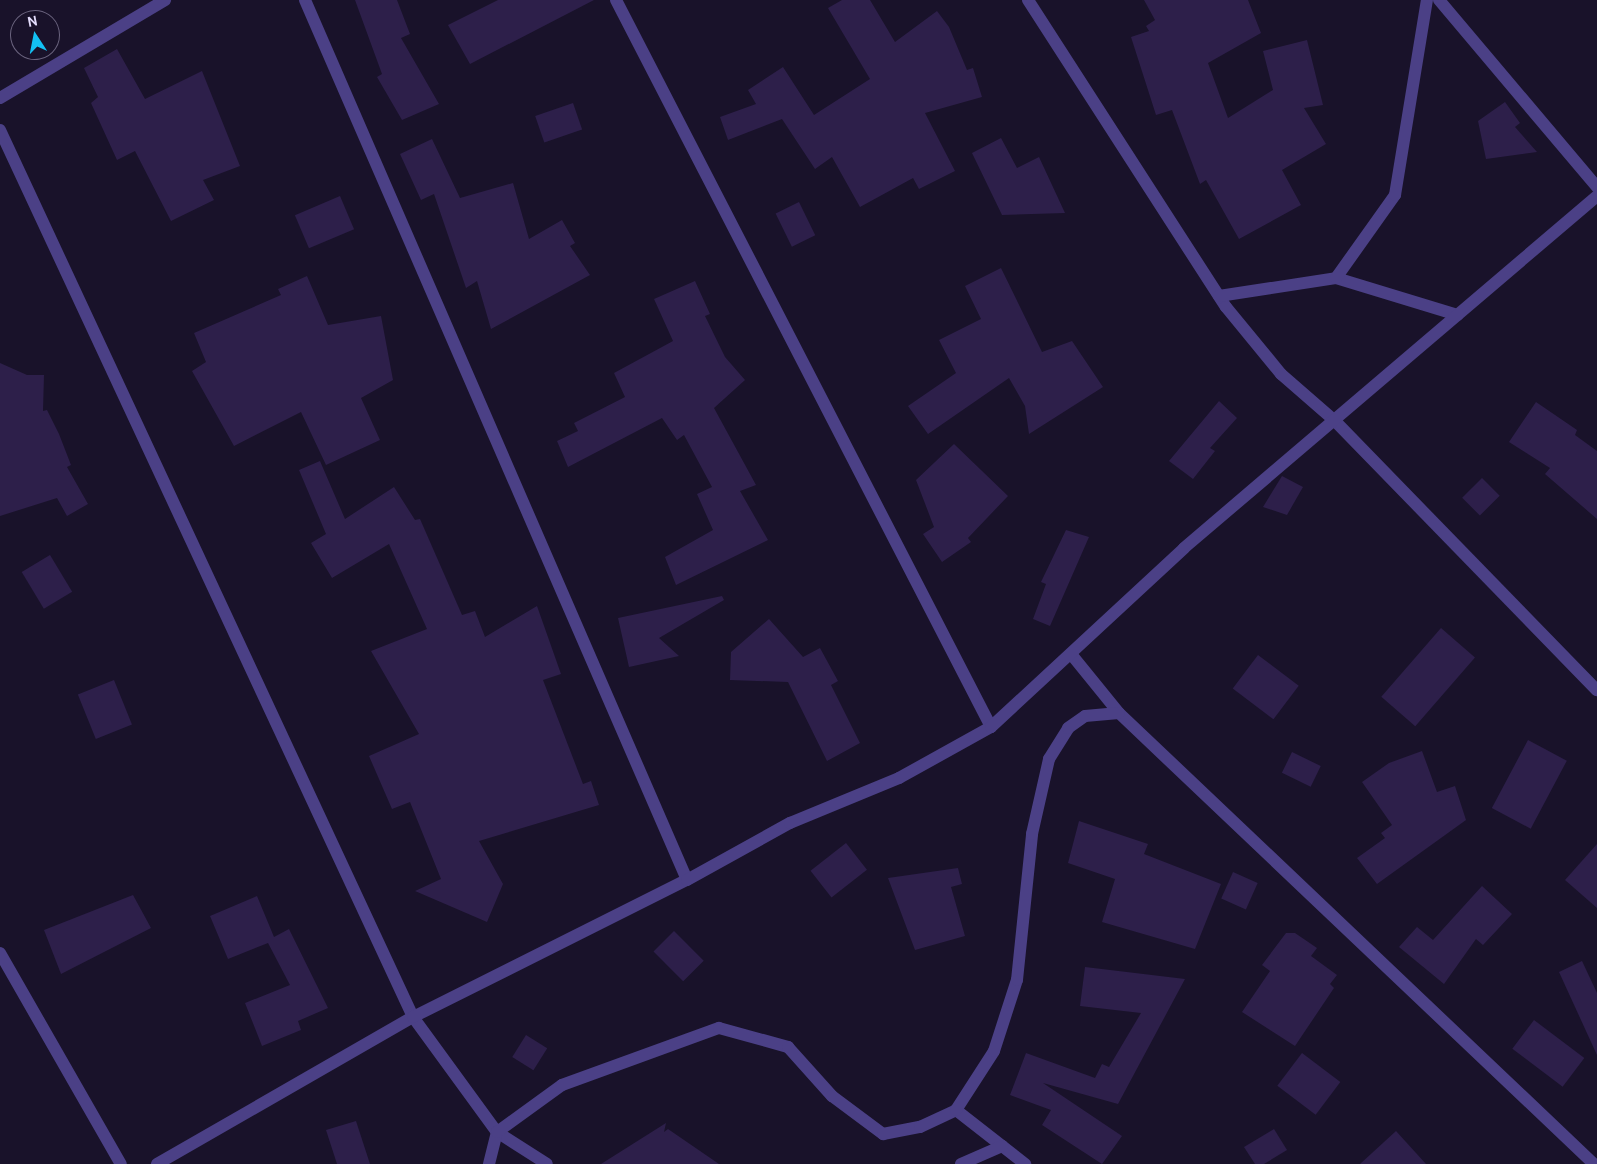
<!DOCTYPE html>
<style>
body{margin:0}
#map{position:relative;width:1597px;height:1164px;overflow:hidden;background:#19122a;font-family:Cabin,sans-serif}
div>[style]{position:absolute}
.building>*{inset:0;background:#2d1f4a;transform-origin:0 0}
.minor>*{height:12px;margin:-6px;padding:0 6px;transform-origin:6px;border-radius:6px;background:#4b4086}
span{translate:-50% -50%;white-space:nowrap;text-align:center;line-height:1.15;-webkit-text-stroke:4px #19122a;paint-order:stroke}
.north{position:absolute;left:10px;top:10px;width:50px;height:50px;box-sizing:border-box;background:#19122a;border:1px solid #6a637e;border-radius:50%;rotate:349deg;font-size:14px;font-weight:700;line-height:20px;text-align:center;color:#e4ddfd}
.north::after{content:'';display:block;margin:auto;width:18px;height:22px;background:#13c0f3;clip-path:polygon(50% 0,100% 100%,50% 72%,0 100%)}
</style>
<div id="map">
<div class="building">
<div style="clip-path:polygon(355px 0,397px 0,410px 34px,401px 38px,439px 104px,402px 120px,377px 77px,382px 74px)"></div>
<div style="clip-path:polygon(498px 0,594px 0,470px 64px,448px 25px)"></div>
<div style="clip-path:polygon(842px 0,870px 0,895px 42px,937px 11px,949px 27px,967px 70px,973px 68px,982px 97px,925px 113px,955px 171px,919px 189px,913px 178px,860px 207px,832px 157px,815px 169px,782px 119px,728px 140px,720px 117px,756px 104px,748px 90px,783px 67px,814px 115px,870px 79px,828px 8px)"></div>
<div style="clip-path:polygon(1144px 0,1248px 0,1261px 33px,1208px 63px,1228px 118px,1273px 90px,1263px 51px,1307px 40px,1323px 105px,1304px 108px,1326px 144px,1282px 170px,1301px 205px,1239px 239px,1206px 180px,1200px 184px,1172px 110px,1156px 115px,1131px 37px,1149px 31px,1146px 26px,1155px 20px)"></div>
<div style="clip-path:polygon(117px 49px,145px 99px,202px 71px,240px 166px,203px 180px,214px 200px,171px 221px,135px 151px,117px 160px,91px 103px,98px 97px,84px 68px)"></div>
<div style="clip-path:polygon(1505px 102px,1520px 123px,1515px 127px,1537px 152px,1486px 159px,1478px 121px)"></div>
<div style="left:573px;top:103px;width:28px;height:40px;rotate:71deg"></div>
<div style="clip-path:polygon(1001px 138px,1017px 168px,1039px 157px,1065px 213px,1002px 215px,972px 153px)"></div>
<div style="clip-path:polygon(432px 139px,460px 198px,513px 183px,529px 239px,562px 220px,575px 243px,570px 246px,590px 275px,491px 329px,477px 281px,466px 288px,434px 194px,421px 200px,400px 154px)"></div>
<div style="left:340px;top:196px;width:36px;height:49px;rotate:67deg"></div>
<div style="left:799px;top:202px;width:37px;height:26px;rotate:64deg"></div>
<div style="clip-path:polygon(1001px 268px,1042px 352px,1072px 341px,1103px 387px,1029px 434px,1025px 406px,1009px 378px,928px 434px,908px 406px,956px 373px,939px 340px,981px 319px,965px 286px)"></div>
<div style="clip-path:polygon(307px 276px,328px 325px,381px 316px,393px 380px,361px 398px,380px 440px,326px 465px,301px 412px,234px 446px,192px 371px,206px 362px,194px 333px,281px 295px,278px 289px)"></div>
<div style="clip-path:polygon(695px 281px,710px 314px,705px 316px,725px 357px,745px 380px,714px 408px,756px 485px,740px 491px,768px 540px,676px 585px,665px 557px,713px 530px,697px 494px,712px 487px,684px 435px,677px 440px,662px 418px,568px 467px,557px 441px,578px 431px,574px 423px,625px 397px,614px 373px,673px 341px,654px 299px)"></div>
<div style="clip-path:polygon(0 363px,27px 375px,44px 375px,43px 411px,47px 410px,59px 434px,71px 465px,67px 467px,88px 504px,67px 516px,57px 498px,0 516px)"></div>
<div style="clip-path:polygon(1219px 401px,1237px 418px,1210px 448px,1215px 451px,1193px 479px,1169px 461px)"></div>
<div style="clip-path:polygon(1536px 402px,1577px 430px,1575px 435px,1597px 451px,1597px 519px,1545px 474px,1550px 468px,1509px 442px)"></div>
<div style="clip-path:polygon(954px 444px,1008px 496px,968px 538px,971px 542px,942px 562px,923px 534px,934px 527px,916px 480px)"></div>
<div style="clip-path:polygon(320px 461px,345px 519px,394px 487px,415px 520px,420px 519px,462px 615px,475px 611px,485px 637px,537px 606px,561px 674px,543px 680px,583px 784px,591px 781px,599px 805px,479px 841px,503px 884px,487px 922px,415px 891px,441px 879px,410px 802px,392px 809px,369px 756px,419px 734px,371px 651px,427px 629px,389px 544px,332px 578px,311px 543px,326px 534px,299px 470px)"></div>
<div style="clip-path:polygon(1282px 476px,1303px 487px,1287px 515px,1263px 507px)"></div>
<div style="left:1482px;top:478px;width:25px;height:28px;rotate:45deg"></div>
<div style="clip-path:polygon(1066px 530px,1089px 537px,1050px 626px,1033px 619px,1046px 584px,1041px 582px)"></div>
<div style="left:50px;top:555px;width:43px;height:33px;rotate:59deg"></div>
<div style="clip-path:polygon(722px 596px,724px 600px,659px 638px,679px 656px,629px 667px,618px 618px)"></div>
<div style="clip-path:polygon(769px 619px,803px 657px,820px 648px,838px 681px,831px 685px,860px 743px,827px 761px,788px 682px,730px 680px,731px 652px)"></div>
<div style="left:1441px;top:628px;width:45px;height:91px;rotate:41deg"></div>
<div style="left:1258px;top:655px;width:51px;height:42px;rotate:37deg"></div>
<div style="left:114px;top:680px;width:48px;height:39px;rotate:68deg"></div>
<div style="left:1528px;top:740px;width:44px;height:77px;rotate:28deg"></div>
<div style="clip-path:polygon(1422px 751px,1437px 792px,1455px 786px,1466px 820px,1377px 884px,1357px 858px,1385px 838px,1381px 833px,1392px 825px,1362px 782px,1389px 763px)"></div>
<div style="left:1292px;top:752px;width:32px;height:23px;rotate:26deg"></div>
<div style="clip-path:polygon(1079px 821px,1148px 844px,1144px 854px,1221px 884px,1195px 949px,1102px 922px,1115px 879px,1068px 863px)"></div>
<div style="left:846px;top:843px;width:34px;height:45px;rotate:52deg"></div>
<div style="clip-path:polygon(1597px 844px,1597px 908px,1565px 880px)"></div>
<div style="clip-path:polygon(958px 868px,962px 884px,951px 887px,965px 936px,915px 950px,888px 878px)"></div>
<div style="left:1233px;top:872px;width:27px;height:29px;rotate:24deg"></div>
<div style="clip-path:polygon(1482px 886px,1512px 914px,1483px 945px,1476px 939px,1444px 984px,1399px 947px,1417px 927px,1433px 940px)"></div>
<div style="clip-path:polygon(133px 895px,151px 928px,61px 974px,44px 930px)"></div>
<div style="clip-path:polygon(257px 896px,274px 937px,289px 929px,328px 1008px,298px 1021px,301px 1030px,262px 1046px,245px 1003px,290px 985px,268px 943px,228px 959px,210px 916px)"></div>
<div style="left:674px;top:931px;width:42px;height:29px;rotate:45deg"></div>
<div style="clip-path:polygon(1286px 933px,1295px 933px,1317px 948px,1311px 956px,1337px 975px,1330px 984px,1334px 988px,1295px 1046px,1242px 1012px,1270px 971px,1262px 965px)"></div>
<div style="clip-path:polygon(1582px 961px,1597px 993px,1597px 1055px,1559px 972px)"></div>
<div style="clip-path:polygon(1085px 967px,1185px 979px,1118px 1104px,1043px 1083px,1122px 1136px,1102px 1164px,1042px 1125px,1051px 1110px,1010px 1095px,1026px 1053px,1095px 1078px,1102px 1064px,1109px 1067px,1141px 1013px,1080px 1006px)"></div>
<div style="left:1534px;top:1020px;width:63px;height:36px;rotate:37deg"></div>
<div style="left:526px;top:1035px;width:25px;height:26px;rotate:32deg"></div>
<div style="left:1302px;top:1053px;width:48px;height:41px;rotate:37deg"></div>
<div style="clip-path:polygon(356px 1121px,370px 1164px,337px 1164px,326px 1130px)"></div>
<div style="clip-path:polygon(666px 1123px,664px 1132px,668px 1129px,719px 1164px,601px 1164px)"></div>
<div style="clip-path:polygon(1274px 1129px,1287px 1150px,1264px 1164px,1255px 1164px,1244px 1147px)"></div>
<div style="clip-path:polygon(1396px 1131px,1426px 1164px,1360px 1164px)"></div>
</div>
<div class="minor">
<div style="left:305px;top:0;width:959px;rotate:66.53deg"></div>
<div style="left:616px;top:0;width:818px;rotate:62.71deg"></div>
<div style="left:1028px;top:0;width:365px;rotate:57.2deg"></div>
<div style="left:1226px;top:307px;width:87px;rotate:50.6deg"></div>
<div style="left:1281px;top:374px;width:70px;rotate:41deg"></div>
<div style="left:1334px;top:420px;width:377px;rotate:45.8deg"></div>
<div style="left:1439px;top:0;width:245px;rotate:49.8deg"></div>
<div style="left:0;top:98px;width:192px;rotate:-30.7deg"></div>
<div style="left:0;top:130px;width:978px;rotate:65.03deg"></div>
<div style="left:413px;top:1017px;width:142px;rotate:53.9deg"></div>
<div style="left:497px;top:1132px;width:59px;rotate:32.6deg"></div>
<div style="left:1336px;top:278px;width:127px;rotate:16.9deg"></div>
<div style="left:1219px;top:296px;width:118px;rotate:-8.7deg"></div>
<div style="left:1336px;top:278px;width:102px;rotate:-54.6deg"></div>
<div style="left:1395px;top:195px;width:198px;rotate:-80.7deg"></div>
<div style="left:1071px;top:654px;width:76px;rotate:50.9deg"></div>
<div style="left:1119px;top:713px;width:655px;rotate:43.52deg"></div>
<div style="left:0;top:953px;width:243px;rotate:60.2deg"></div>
<div style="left:956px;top:1110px;width:88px;rotate:38deg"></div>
<div style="left:157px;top:1164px;width:295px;rotate:-29.9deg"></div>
<div style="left:413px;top:1017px;width:306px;rotate:-26.6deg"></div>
<div style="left:687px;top:880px;width:118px;rotate:-29deg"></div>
<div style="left:790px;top:823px;width:118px;rotate:-22.4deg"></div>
<div style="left:899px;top:778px;width:105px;rotate:-29deg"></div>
<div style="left:991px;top:727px;width:263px;rotate:-42.8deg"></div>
<div style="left:1184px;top:548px;width:543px;rotate:-40.44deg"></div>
<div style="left:489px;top:1164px;width:33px;rotate:-76deg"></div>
<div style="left:497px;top:1132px;width:80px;rotate:-35.9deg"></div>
<div style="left:562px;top:1085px;width:167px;rotate:-20deg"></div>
<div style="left:719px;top:1028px;width:72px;rotate:15.4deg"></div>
<div style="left:788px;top:1047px;width:66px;rotate:48.1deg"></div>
<div style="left:832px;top:1096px;width:64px;rotate:36.7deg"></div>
<div style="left:883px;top:1134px;width:38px;rotate:-11deg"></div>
<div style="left:920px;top:1127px;width:40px;rotate:-25deg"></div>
<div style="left:956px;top:1110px;width:70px;rotate:-57.2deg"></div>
<div style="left:994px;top:1051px;width:75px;rotate:-72.1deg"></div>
<div style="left:1017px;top:980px;width:147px;rotate:-84.1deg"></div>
<div style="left:1032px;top:834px;width:77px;rotate:-77.2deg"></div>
<div style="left:1049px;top:759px;width:36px;rotate:-58deg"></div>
<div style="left:1068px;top:728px;width:21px;rotate:-35deg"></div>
<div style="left:1085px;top:716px;width:34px;rotate:-5deg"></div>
<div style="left:961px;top:1164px;width:45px;rotate:-23.7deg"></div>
</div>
<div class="north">N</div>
</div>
